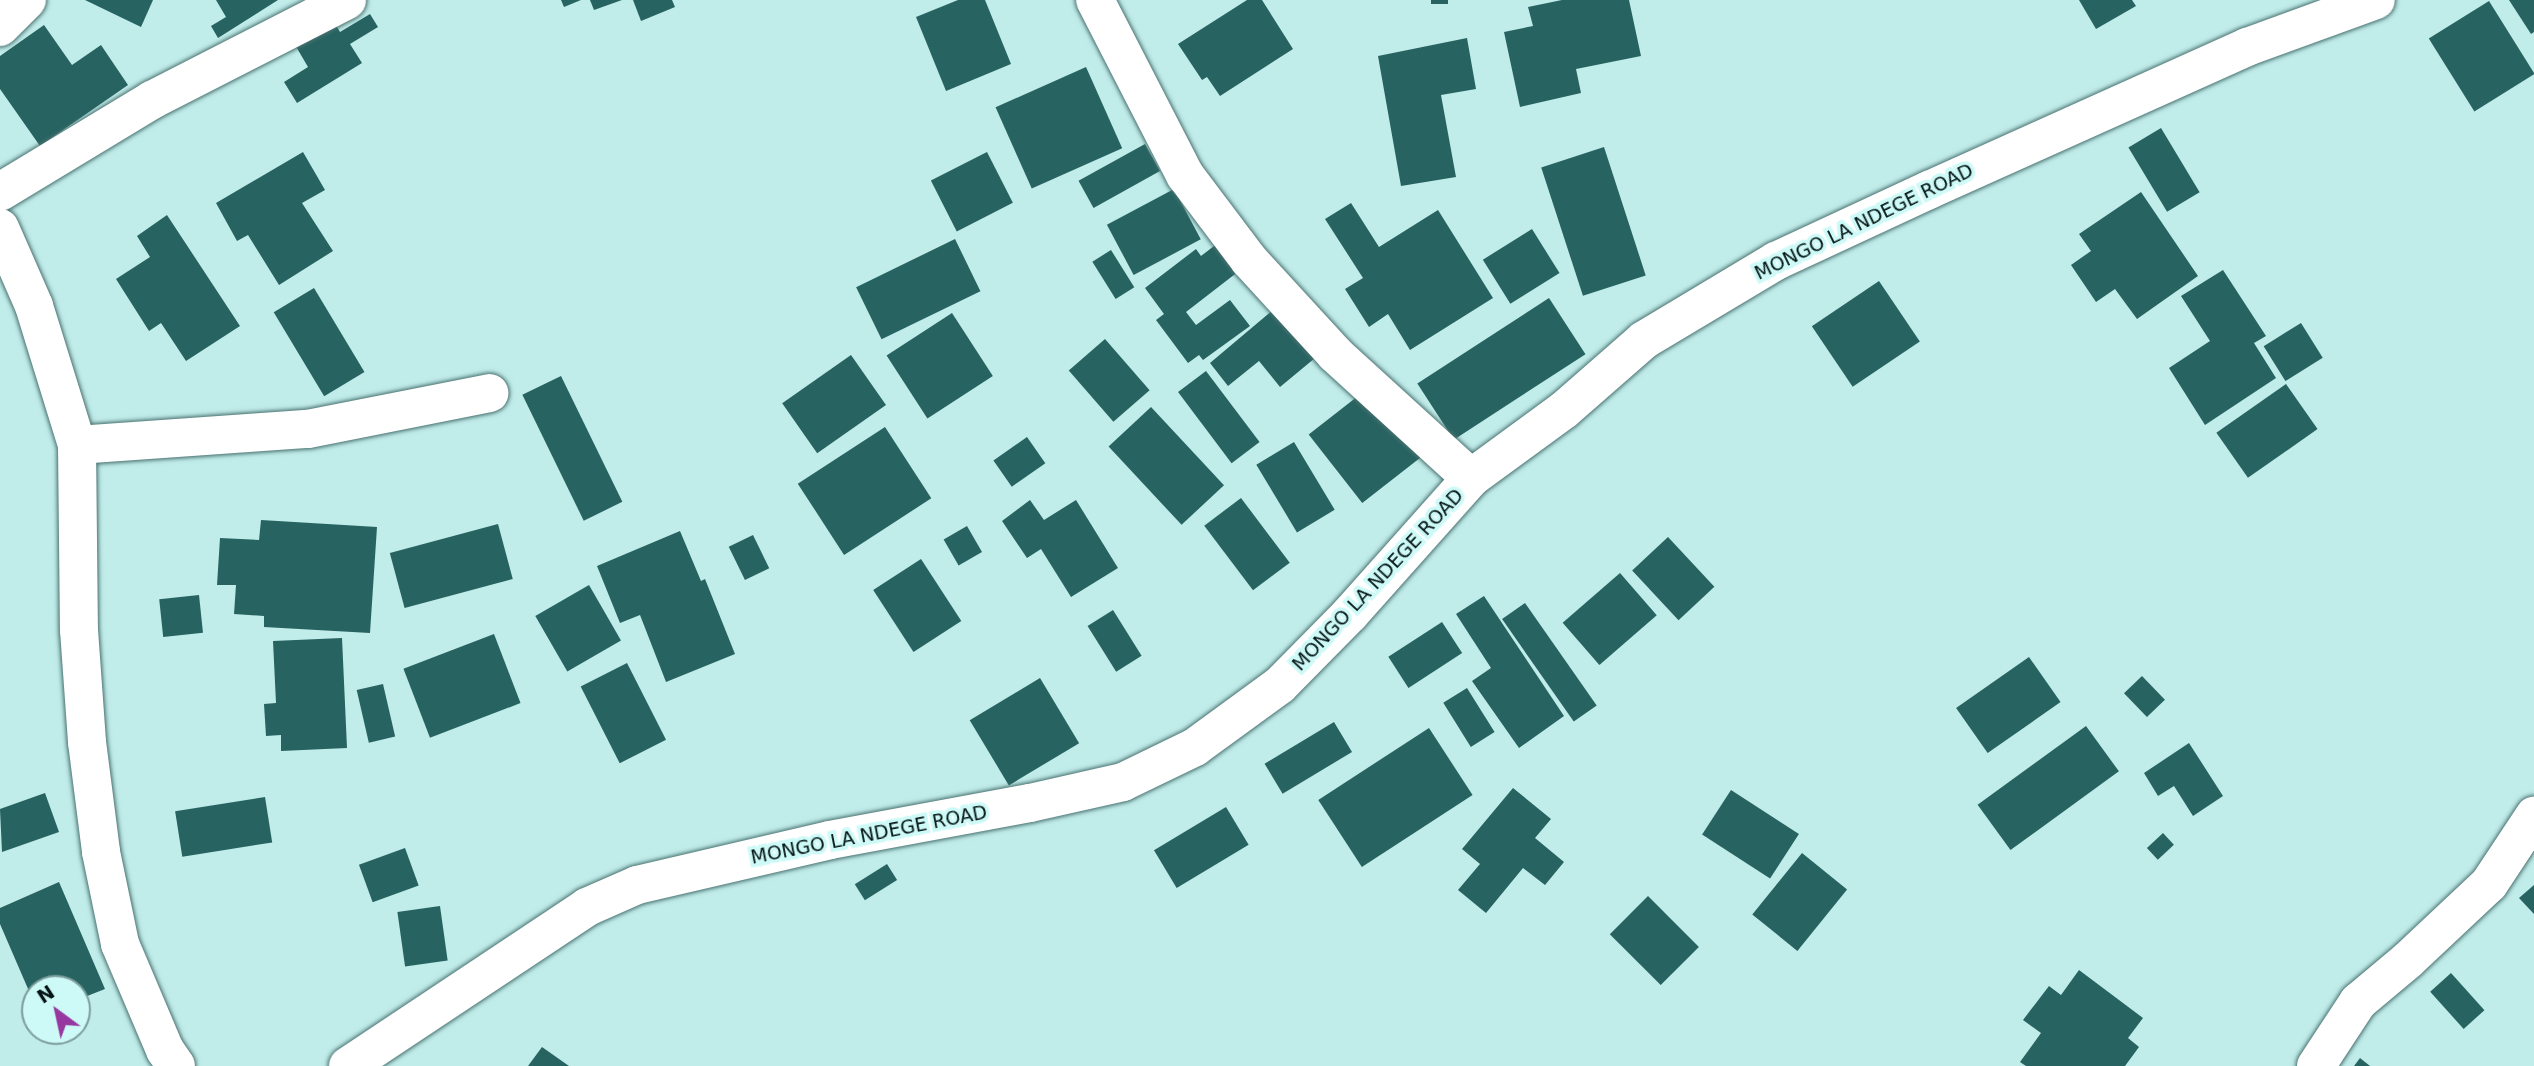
<!DOCTYPE html>
<style>
body{margin:0}
#map{position:relative;width:2534px;height:1066px;overflow:hidden;background:#c0ecea;font-family:"DejaVu Sans",sans-serif}
div>[style]{position:absolute}
.building>*{inset:0;background:#276361;transform-origin:0 0}
.roads{filter:drop-shadow(0 0 2px #497270) drop-shadow(0 0 2px #497270)}
.minor>*{height:38px;margin:-19px;padding:0 19px;transform-origin:19px;border-radius:19px;background:#fff}
span{translate:-50% -50%;white-space:nowrap;text-align:center;line-height:1.15;-webkit-text-stroke:7px #cdf9f7;paint-order:stroke}
.street-label{font-size:19px;color:#051515}
.north{position:absolute;left:21px;top:975px;width:70px;height:70px;box-sizing:border-box;background:#cdf9f7;border:2px solid #7d9e9d;border-radius:50%;rotate:327deg;font-size:19px;font-weight:700;line-height:28px;text-align:center;color:#051515}
.north::after{content:'';display:block;margin:auto;width:24px;height:32px;background:#9737a0;clip-path:polygon(50% 0,100% 100%,50% 72%,0 100%)}
</style>
<div id="map">
<div class="building">
<div style="clip-path:polygon(85px 0,153px 0,141px 27px)"></div>
<div style="clip-path:polygon(216px 0,278px 0,218px 38px,211px 26px,226px 17px)"></div>
<div style="clip-path:polygon(561px 0,581px 0,564px 7px)"></div>
<div style="clip-path:polygon(590px 0,622px 0,594px 10px)"></div>
<div style="clip-path:polygon(633px 0,672px 0,675px 7px,641px 21px)"></div>
<div style="clip-path:polygon(958px 0,985px 0,1011px 64px,946px 91px,916px 17px)"></div>
<div style="clip-path:polygon(1247px 0,1262px 0,1293px 49px,1220px 96px,1207px 77px,1202px 80px,1178px 44px)"></div>
<div style="left:1431px;top:0;width:17px;height:4px"></div>
<div style="clip-path:polygon(1562px 0,1629px 0,1641px 56px,1576px 69px,1581px 93px,1520px 107px,1504px 32px,1533px 26px,1528px 7px)"></div>
<div style="clip-path:polygon(2079px 0,2132px 0,2136px 6px,2096px 29px)"></div>
<div style="clip-path:polygon(2509px 0,2534px 0,2534px 32px,2531px 34px)"></div>
<div style="left:2489px;top:1px;width:86px;height:71px;rotate:58deg"></div>
<div style="clip-path:polygon(370px 14px,378px 27px,350px 44px,362px 63px,297px 103px,284px 82px,308px 67px,291px 38px,330px 15px,340px 32px)"></div>
<div style="clip-path:polygon(44px 25px,72px 65px,101px 45px,128px 85px,40px 146px,0 89px,0 56px)"></div>
<div style="clip-path:polygon(1467px 38px,1476px 89px,1441px 95px,1456px 177px,1401px 186px,1378px 56px)"></div>
<div style="left:1086px;top:67px;width:89px;height:99px;rotate:66deg"></div>
<div style="left:2161px;top:128px;width:75px;height:38px;rotate:59deg"></div>
<div style="left:1145px;top:144px;width:31px;height:76px;rotate:61deg"></div>
<div style="left:1604px;top:147px;width:135px;height:66px;rotate:72deg"></div>
<div style="clip-path:polygon(303px 152px,325px 190px,302px 203px,333px 251px,279px 285px,248px 235px,237px 241px,216px 203px)"></div>
<div style="left:987px;top:152px;width:57px;height:63px;rotate:63deg"></div>
<div style="left:1174px;top:189px;width:57px;height:76px;rotate:62deg"></div>
<div style="clip-path:polygon(2141px 192px,2198px 276px,2137px 319px,2115px 289px,2096px 302px,2071px 265px,2091px 251px,2079px 234px)"></div>
<div style="clip-path:polygon(1351px 203px,1379px 247px,1438px 210px,1493px 298px,1410px 350px,1388px 314px,1369px 327px,1345px 289px,1363px 278px,1325px 219px)"></div>
<div style="clip-path:polygon(167px 215px,240px 326px,186px 361px,161px 323px,149px 331px,116px 279px,150px 257px,137px 236px)"></div>
<div style="left:1532px;top:229px;width:52px;height:58px;rotate:58deg"></div>
<div style="left:955px;top:239px;width:58px;height:110px;rotate:64deg"></div>
<div style="clip-path:polygon(1218px 243px,1239px 271px,1186px 312px,1196px 325px,1230px 300px,1250px 326px,1203px 360px,1199px 355px,1188px 363px,1156px 320px,1164px 314px,1145px 288px,1196px 249px,1201px 256px)"></div>
<div style="left:1111px;top:250px;width:44px;height:22px;rotate:58deg"></div>
<div style="clip-path:polygon(2223px 270px,2266px 336px,2254px 343px,2276px 378px,2205px 425px,2169px 368px,2210px 341px,2181px 296px)"></div>
<div style="left:1879px;top:281px;width:73px;height:81px;rotate:56deg"></div>
<div style="left:314px;top:288px;width:98px;height:47px;rotate:59deg"></div>
<div style="left:1549px;top:298px;width:67px;height:157px;rotate:57deg"></div>
<div style="clip-path:polygon(1280px 304px,1315px 358px,1280px 387px,1259px 361px,1228px 386px,1210px 363px)"></div>
<div style="left:952px;top:313px;width:75px;height:78px;rotate:57deg"></div>
<div style="left:2301px;top:323px;width:41px;height:44px;rotate:58deg"></div>
<div style="left:1105px;top:339px;width:68px;height:48px;rotate:49deg"></div>
<div style="left:851px;top:355px;width:61px;height:84px;rotate:55deg"></div>
<div style="left:1206px;top:371px;width:89px;height:35px;rotate:53deg"></div>
<div style="left:561px;top:376px;width:140px;height:43px;rotate:64deg"></div>
<div style="left:2286px;top:384px;width:55px;height:85px;rotate:55deg"></div>
<div style="left:1367px;top:389px;width:87px;height:74px;rotate:52deg"></div>
<div style="left:1151px;top:407px;width:107px;height:58px;rotate:47deg"></div>
<div style="left:885px;top:427px;width:85px;height:104px;rotate:57deg"></div>
<div style="left:1027px;top:437px;width:32px;height:41px;rotate:55deg"></div>
<div style="left:1294px;top:442px;width:79px;height:44px;rotate:59deg"></div>
<div style="left:1241px;top:498px;width:81px;height:46px;rotate:53deg"></div>
<div style="clip-path:polygon(1030px 500px,1044px 520px,1076px 500px,1118px 568px,1071px 597px,1041px 549px,1027px 558px,1002px 521px)"></div>
<div style="clip-path:polygon(261px 520px,377px 527px,370px 633px,264px 627px,264px 616px,234px 614px,236px 585px,217px 585px,220px 538px,259px 540px)"></div>
<div style="left:498px;top:524px;width:57px;height:112px;rotate:75deg"></div>
<div style="left:967px;top:526px;width:30px;height:27px;rotate:60deg"></div>
<div style="clip-path:polygon(680px 531px,701px 581px,705px 579px,735px 654px,666px 682px,640px 615px,620px 623px,597px 566px)"></div>
<div style="left:753px;top:535px;width:37px;height:27px;rotate:64deg"></div>
<div style="left:1668px;top:537px;width:68px;height:49px;rotate:47deg"></div>
<div style="left:921px;top:559px;width:74px;height:57px;rotate:57deg"></div>
<div style="left:1620px;top:573px;width:56px;height:76px;rotate:49deg"></div>
<div style="left:589px;top:585px;width:64px;height:62px;rotate:60deg"></div>
<div style="left:199px;top:595px;width:38px;height:40px;rotate:84deg"></div>
<div style="clip-path:polygon(1484px 596px,1564px 716px,1519px 748px,1472px 681px,1491px 668px,1456px 614px)"></div>
<div style="left:1525px;top:603px;width:125px;height:28px;rotate:55deg"></div>
<div style="left:1113px;top:610px;width:54px;height:30px;rotate:58deg"></div>
<div style="left:1442px;top:622px;width:37px;height:64px;rotate:57deg"></div>
<div style="left:494px;top:634px;width:74px;height:97px;rotate:69deg"></div>
<div style="clip-path:polygon(342px 638px,347px 748px,281px 751px,281px 735px,266px 736px,264px 704px,276px 703px,273px 641px)"></div>
<div style="left:2029px;top:657px;width:55px;height:89px;rotate:55deg"></div>
<div style="left:627px;top:663px;width:86px;height:52px;rotate:63deg"></div>
<div style="left:2142px;top:676px;width:33px;height:25px;rotate:46deg"></div>
<div style="left:1040px;top:678px;width:76px;height:82px;rotate:59deg"></div>
<div style="left:383px;top:684px;width:54px;height:27px;rotate:77deg"></div>
<div style="left:1467px;top:688px;width:52px;height:28px;rotate:58deg"></div>
<div style="left:1334px;top:722px;width:35px;height:81px;rotate:59deg"></div>
<div style="left:2086px;top:726px;width:56px;height:134px;rotate:54deg"></div>
<div style="left:1429px;top:728px;width:80px;height:132px;rotate:57deg"></div>
<div style="clip-path:polygon(2189px 743px,2223px 796px,2193px 816px,2174px 786px,2158px 796px,2144px 773px)"></div>
<div style="clip-path:polygon(1513px 788px,1551px 819px,1535px 838px,1564px 862px,1545px 885px,1523px 868px,1486px 913px,1458px 890px,1480px 864px,1462px 849px)"></div>
<div style="left:1731px;top:790px;width:81px;height:53px;rotate:33deg"></div>
<div style="clip-path:polygon(45px 793px,59px 832px,2px 852px,0 809px)"></div>
<div style="left:265px;top:797px;width:46px;height:91px;rotate:81deg"></div>
<div style="left:1226px;top:807px;width:44px;height:84px;rotate:59deg"></div>
<div style="left:2163px;top:833px;width:16px;height:22px;rotate:47deg"></div>
<div style="left:405px;top:848px;width:40px;height:49px;rotate:70deg"></div>
<div style="left:1802px;top:853px;width:58px;height:79px;rotate:39deg"></div>
<div style="left:887px;top:864px;width:19px;height:38px;rotate:58deg"></div>
<div style="clip-path:polygon(59px 882px,105px 989px,77px 1000px,77px 989px,35px 989px,35px 1005px,0 924px,0 908px)"></div>
<div style="clip-path:polygon(2534px 885px,2534px 914px,2519px 898px)"></div>
<div style="left:1648px;top:896px;width:72px;height:54px;rotate:45deg"></div>
<div style="left:440px;top:906px;width:55px;height:43px;rotate:82deg"></div>
<div style="clip-path:polygon(2079px 970px,2143px 1018px,2128px 1038px,2139px 1047px,2125px 1066px,2026px 1066px,2020px 1062px,2041px 1033px,2023px 1020px,2049px 986px,2061px 995px)"></div>
<div style="left:2451px;top:973px;width:50px;height:28px;rotate:48deg"></div>
<div style="clip-path:polygon(542px 1047px,569px 1066px,528px 1066px)"></div>
<div style="clip-path:polygon(2360px 1058px,2370px 1066px,2354px 1066px)"></div>
</div>
<div class="roads">
<div class="minor">
<div style="left:1095px;top:0;width:197px;rotate:62.8deg"></div>
<div style="left:1185px;top:175px;width:106px;rotate:53deg"></div>
<div style="left:1249px;top:260px;width:127px;rotate:47.5deg"></div>
<div style="left:1335px;top:354px;width:184px;rotate:42.4deg"></div>
<div style="left:0;top:27px;width:38px;rotate:-45deg"></div>
<div style="left:0;top:192px;width:178px;rotate:-31.2deg"></div>
<div style="left:152px;top:100px;width:219px;rotate:-27.1deg"></div>
<div style="left:0;top:228px;width:85px;rotate:66.4deg"></div>
<div style="left:34px;top:306px;width:145px;rotate:72.8deg"></div>
<div style="left:77px;top:445px;width:185px;rotate:89.4deg"></div>
<div style="left:79px;top:630px;width:112px;rotate:85.9deg"></div>
<div style="left:87px;top:742px;width:111px;rotate:82.7deg"></div>
<div style="left:101px;top:852px;width:94px;rotate:78.3deg"></div>
<div style="left:120px;top:944px;width:115px;rotate:67deg"></div>
<div style="left:165px;top:1050px;width:19px;rotate:55deg"></div>
<div style="left:77px;top:445px;width:232px;rotate:-4deg"></div>
<div style="left:308px;top:429px;width:185px;rotate:-11.2deg"></div>
<div style="left:348px;top:1066px;width:287px;rotate:-33.6deg"></div>
<div style="left:587px;top:907px;width:55px;rotate:-23.7deg"></div>
<div style="left:637px;top:885px;width:198px;rotate:-13.1deg"></div>
<div style="left:830px;top:840px;width:203px;rotate:-10.5deg"></div>
<div style="left:1030px;top:803px;width:95px;rotate:-12.7deg"></div>
<div style="left:1123px;top:782px;width:80px;rotate:-25.9deg"></div>
<div style="left:1195px;top:747px;width:105px;rotate:-36.1deg"></div>
<div style="left:1280px;top:685px;width:100px;rotate:-45.4deg"></div>
<div style="left:1350px;top:614px;width:182px;rotate:-48.3deg"></div>
<div style="left:1471px;top:478px;width:115px;rotate:-36.2deg"></div>
<div style="left:1564px;top:410px;width:106px;rotate:-41.2deg"></div>
<div style="left:1644px;top:340px;width:154px;rotate:-30.9deg"></div>
<div style="left:1776px;top:261px;width:169px;rotate:-24.9deg"></div>
<div style="left:1929px;top:190px;width:349px;rotate:-24.2deg"></div>
<div style="left:2247px;top:47px;width:137px;rotate:-20deg"></div>
<div style="left:2316px;top:1066px;width:77px;rotate:-56.7deg"></div>
<div style="left:2358px;top:1002px;width:65px;rotate:-40deg"></div>
<div style="left:2408px;top:960px;width:111px;rotate:-43.2deg"></div>
<div style="left:2489px;top:884px;width:82px;rotate:-56.5deg"></div>
</div>
</div>
<div class="street-label">
<span style="left:1864px;top:222px;rotate:-26deg">MONGO LA NDEGE ROAD</span>
<span style="left:1378px;top:580px;rotate:-47deg">MONGO LA NDEGE ROAD</span>
<span style="left:869px;top:835px;rotate:-11deg">MONGO LA NDEGE ROAD</span>
</div>
<div class="north">N</div>
</div>
